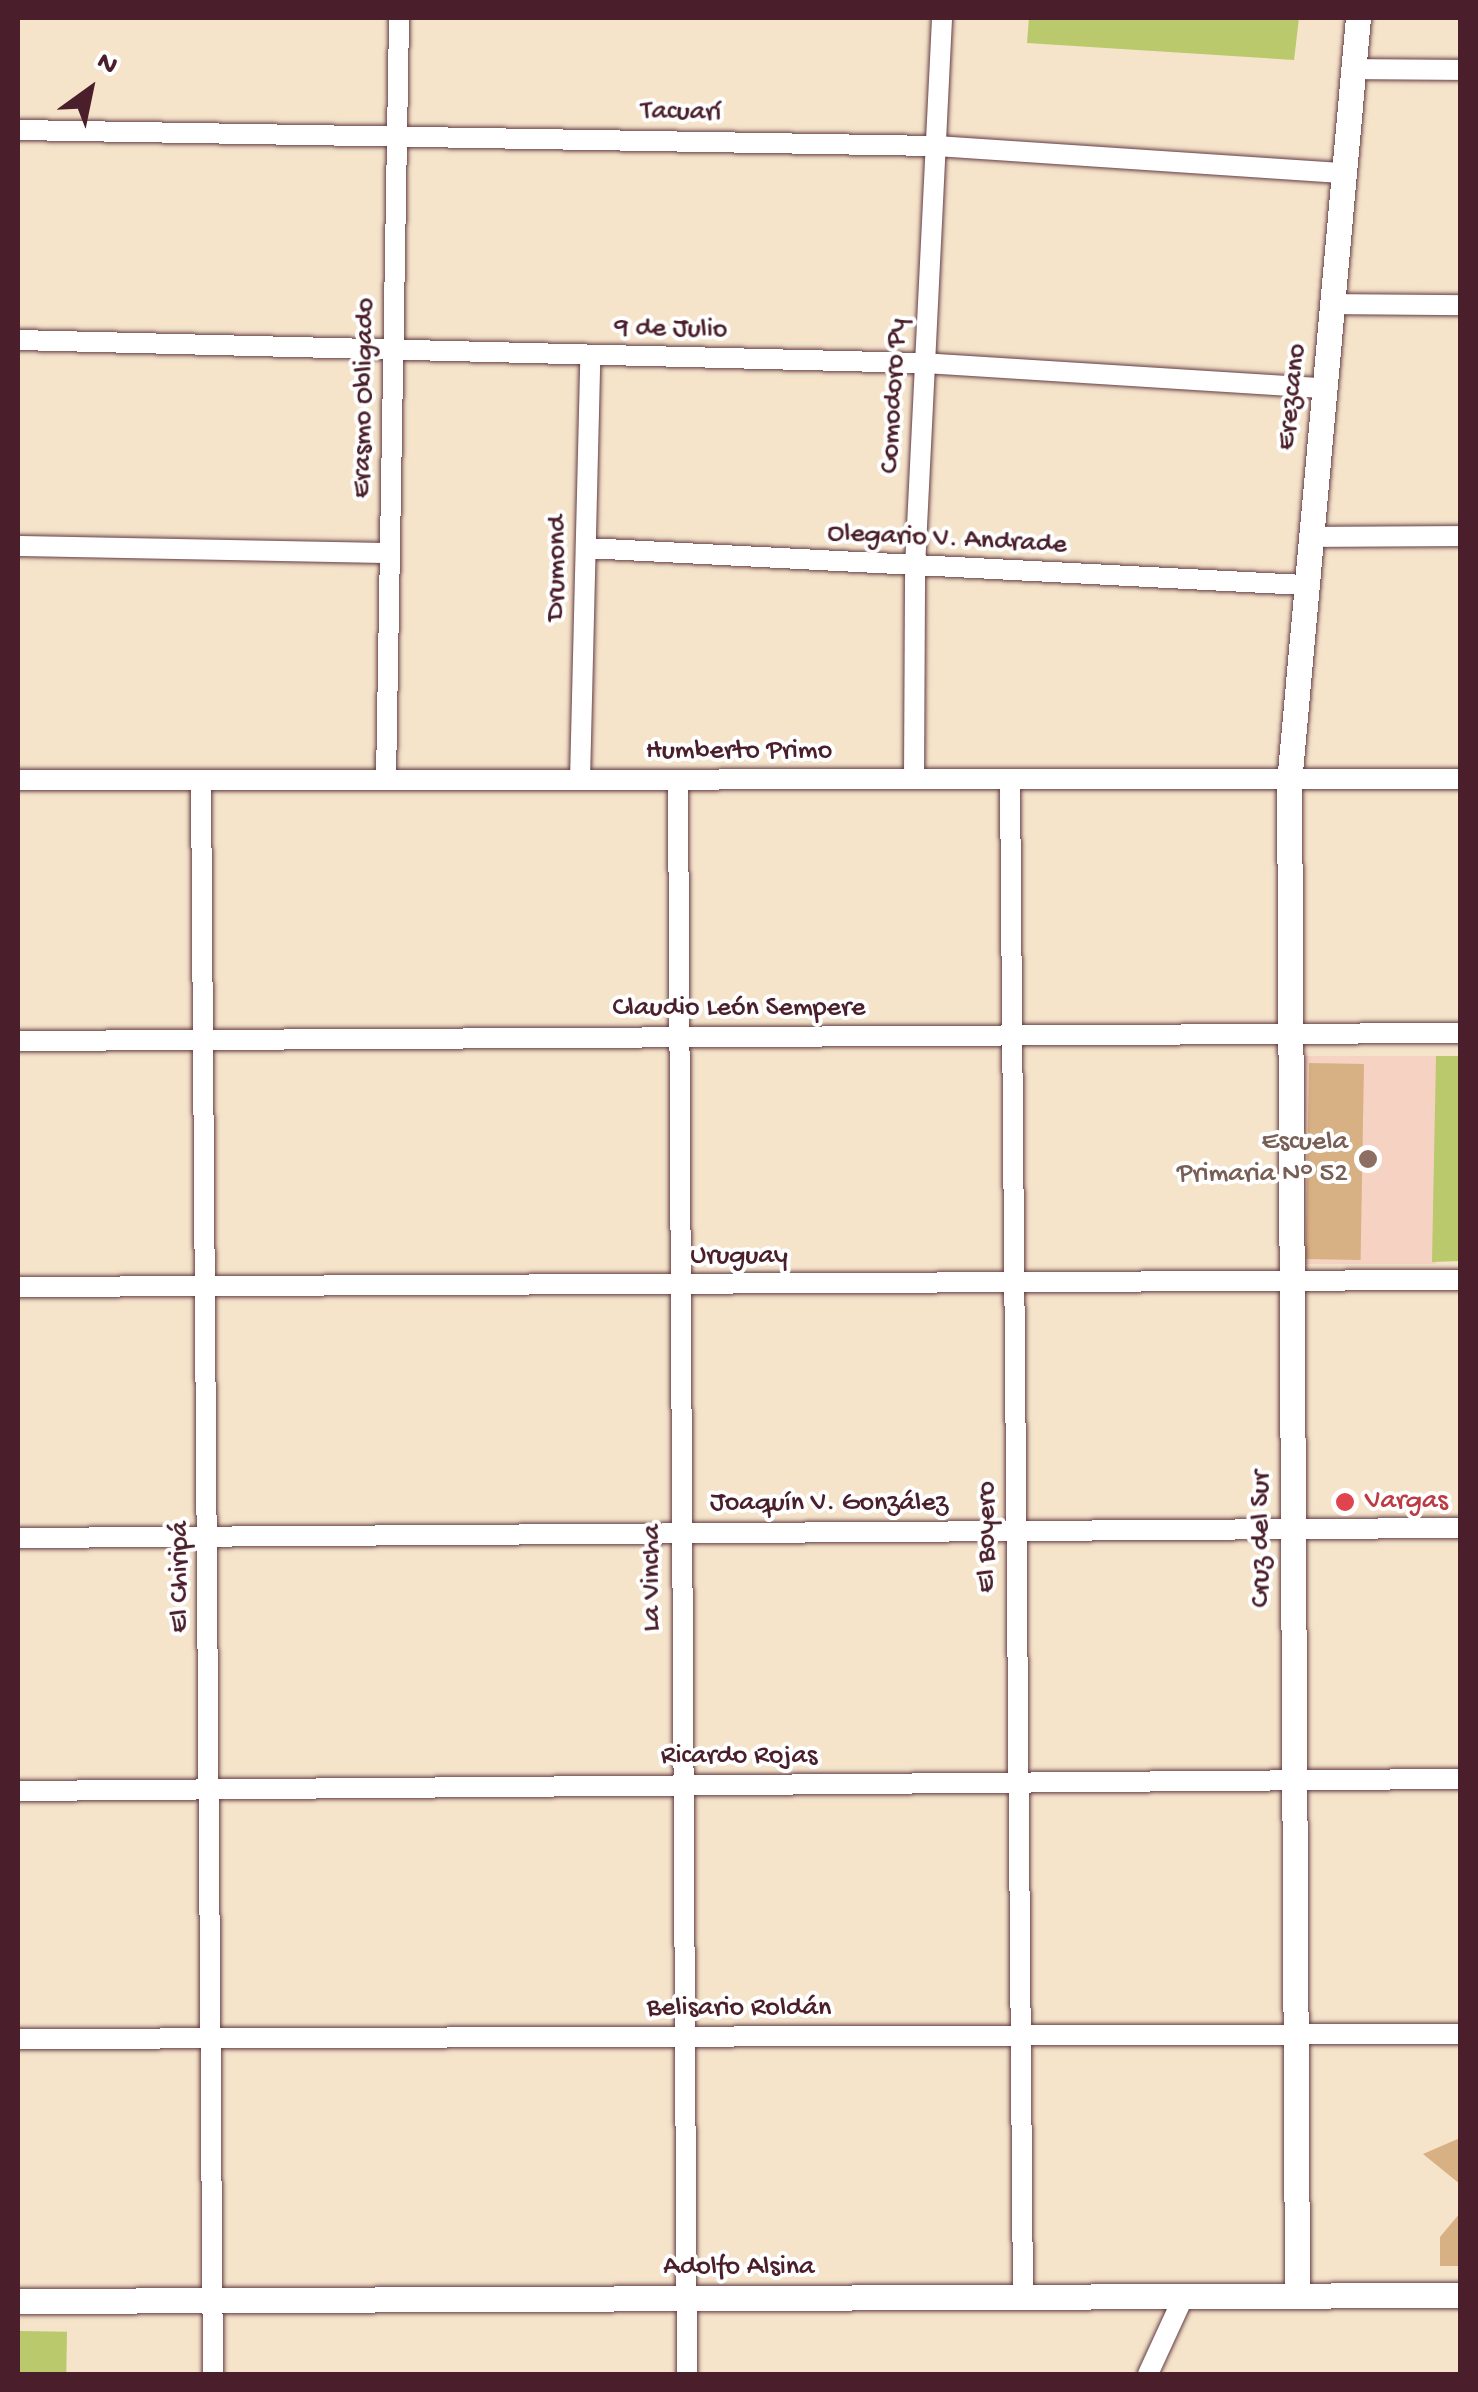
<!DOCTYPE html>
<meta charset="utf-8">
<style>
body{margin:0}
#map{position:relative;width:1478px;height:2392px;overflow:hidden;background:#f5e3ca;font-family:"Gochi Hand",sans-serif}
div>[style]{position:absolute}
.built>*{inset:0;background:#f5d2c2;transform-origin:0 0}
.green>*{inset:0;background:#b9c96b;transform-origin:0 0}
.building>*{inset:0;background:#d7b083;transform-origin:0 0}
.roads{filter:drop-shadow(0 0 2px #643c43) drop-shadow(0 0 2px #643c43)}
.minor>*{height:20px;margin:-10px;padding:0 10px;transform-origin:10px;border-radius:10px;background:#fff}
.tertiary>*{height:25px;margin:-12.5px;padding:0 12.5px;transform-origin:12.5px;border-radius:12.5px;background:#fff}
.dots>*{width:28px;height:28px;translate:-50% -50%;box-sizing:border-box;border:5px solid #fff;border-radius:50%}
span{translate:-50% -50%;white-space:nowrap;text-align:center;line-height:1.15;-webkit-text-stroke:8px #fff;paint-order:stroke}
.street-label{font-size:28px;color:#4a1f2b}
.education-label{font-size:28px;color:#785e54}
.right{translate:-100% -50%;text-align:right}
.health-label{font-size:28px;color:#be3a42}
.left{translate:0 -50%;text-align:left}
.frame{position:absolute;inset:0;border:20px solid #4a1f2b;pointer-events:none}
.north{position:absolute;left:40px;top:40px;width:100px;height:100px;-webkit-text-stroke:8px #fff;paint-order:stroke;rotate:33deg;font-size:28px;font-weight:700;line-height:40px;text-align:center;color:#4a1f2b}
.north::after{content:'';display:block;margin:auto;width:35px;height:45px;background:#4a1f2b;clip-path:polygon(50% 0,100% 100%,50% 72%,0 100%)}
</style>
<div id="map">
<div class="built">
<div style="left:1303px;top:1056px;width:133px;height:208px"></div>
</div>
<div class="green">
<div style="clip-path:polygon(1029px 18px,1299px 18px,1294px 60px,1027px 43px)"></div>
<div style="clip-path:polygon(1436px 1056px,1460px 1056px,1460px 1261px,1432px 1262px)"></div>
<div style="left:18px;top:2331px;width:49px;height:43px;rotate:1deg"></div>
</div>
<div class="building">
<div style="left:1309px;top:1063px;width:55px;height:196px;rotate:1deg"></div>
<div style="clip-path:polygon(1460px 2138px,1460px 2184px,1423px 2154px)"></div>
<div style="clip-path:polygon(1460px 2213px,1460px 2266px,1440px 2266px,1440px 2237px)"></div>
</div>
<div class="roads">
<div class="minor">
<div style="left:1353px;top:69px;width:107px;rotate:0.5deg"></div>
<div style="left:18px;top:130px;width:917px;rotate:1deg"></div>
<div style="left:935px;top:146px;width:408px;rotate:3.8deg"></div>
<div style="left:1333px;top:304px;width:127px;rotate:0.5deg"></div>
<div style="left:18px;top:340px;width:905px;rotate:1.46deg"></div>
<div style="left:923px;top:363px;width:402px;rotate:3.6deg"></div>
<div style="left:1309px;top:537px;width:151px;rotate:-0.4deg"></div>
<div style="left:18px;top:546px;width:370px;rotate:1.1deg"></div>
<div style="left:586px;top:548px;width:719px;rotate:2.95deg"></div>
<div style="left:914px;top:778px;width:211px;rotate:-89.7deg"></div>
<div style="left:915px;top:567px;width:550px;rotate:-87.18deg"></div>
<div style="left:1010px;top:779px;width:1516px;rotate:89.51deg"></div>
<div style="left:18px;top:780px;width:1442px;rotate:-0.04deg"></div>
<div style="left:201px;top:780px;width:1594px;rotate:89.57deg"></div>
<div style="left:386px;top:780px;width:762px;rotate:-89.02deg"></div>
<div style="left:580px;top:780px;width:424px;rotate:-88.6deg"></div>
<div style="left:678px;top:781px;width:1593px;rotate:89.68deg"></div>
<div style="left:18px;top:1041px;width:1442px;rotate:-0.32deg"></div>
<div style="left:18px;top:1287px;width:1442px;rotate:-0.28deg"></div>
<div style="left:18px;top:1538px;width:1442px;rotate:-0.4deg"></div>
<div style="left:18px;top:1791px;width:1442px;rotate:-0.48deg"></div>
<div style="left:18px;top:2039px;width:1442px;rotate:-0.2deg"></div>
<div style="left:1148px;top:2374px;width:84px;rotate:-65.3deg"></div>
</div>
<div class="tertiary">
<div style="left:1297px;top:2295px;width:1512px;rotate:-90.3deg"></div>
<div style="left:1289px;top:783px;width:768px;rotate:-84.85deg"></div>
<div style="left:18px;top:2301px;width:1442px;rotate:-0.24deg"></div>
</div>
</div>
<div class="dots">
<div style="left:1368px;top:1159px;background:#8d6e63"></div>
<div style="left:1345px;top:1502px;background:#e0444e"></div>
</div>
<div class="street-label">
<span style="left:681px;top:113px;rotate:1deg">Tacuarí</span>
<span style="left:671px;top:330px;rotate:1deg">9 de Julio</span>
<span style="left:895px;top:396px;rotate:-87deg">Comodoro Py</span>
<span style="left:1293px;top:397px;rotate:-84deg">Erezcano</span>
<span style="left:365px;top:398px;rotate:-89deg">Erasmo Obligado</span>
<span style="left:947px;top:540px;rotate:3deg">Olegario V. Andrade</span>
<span style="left:558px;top:568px;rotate:-89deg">Drumond</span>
<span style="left:739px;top:752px">Humberto Primo</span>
<span style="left:739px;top:1009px">Claudio León Sempere</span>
<span style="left:739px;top:1257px">Uruguay</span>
<span style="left:829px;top:1504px">Joaquín V. González</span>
<span style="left:988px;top:1537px;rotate:-90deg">El Boyero</span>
<span style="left:1262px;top:1539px;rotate:-90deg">Cruz del Sur</span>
<span style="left:181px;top:1577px;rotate:-90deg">El Chiripá</span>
<span style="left:653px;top:1578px;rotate:-90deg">La Vincha</span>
<span style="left:739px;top:1757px">Ricardo Rojas</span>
<span style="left:739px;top:2009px">Belisario Roldán</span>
<span style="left:739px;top:2268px">Adolfo Alsina</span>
</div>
<div class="education-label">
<span class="right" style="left:1348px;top:1159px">Escuela<br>Primaria N° 52</span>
</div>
<div class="health-label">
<span class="left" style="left:1365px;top:1502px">Vargas</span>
</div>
<div class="frame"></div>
<div class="north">N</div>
</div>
